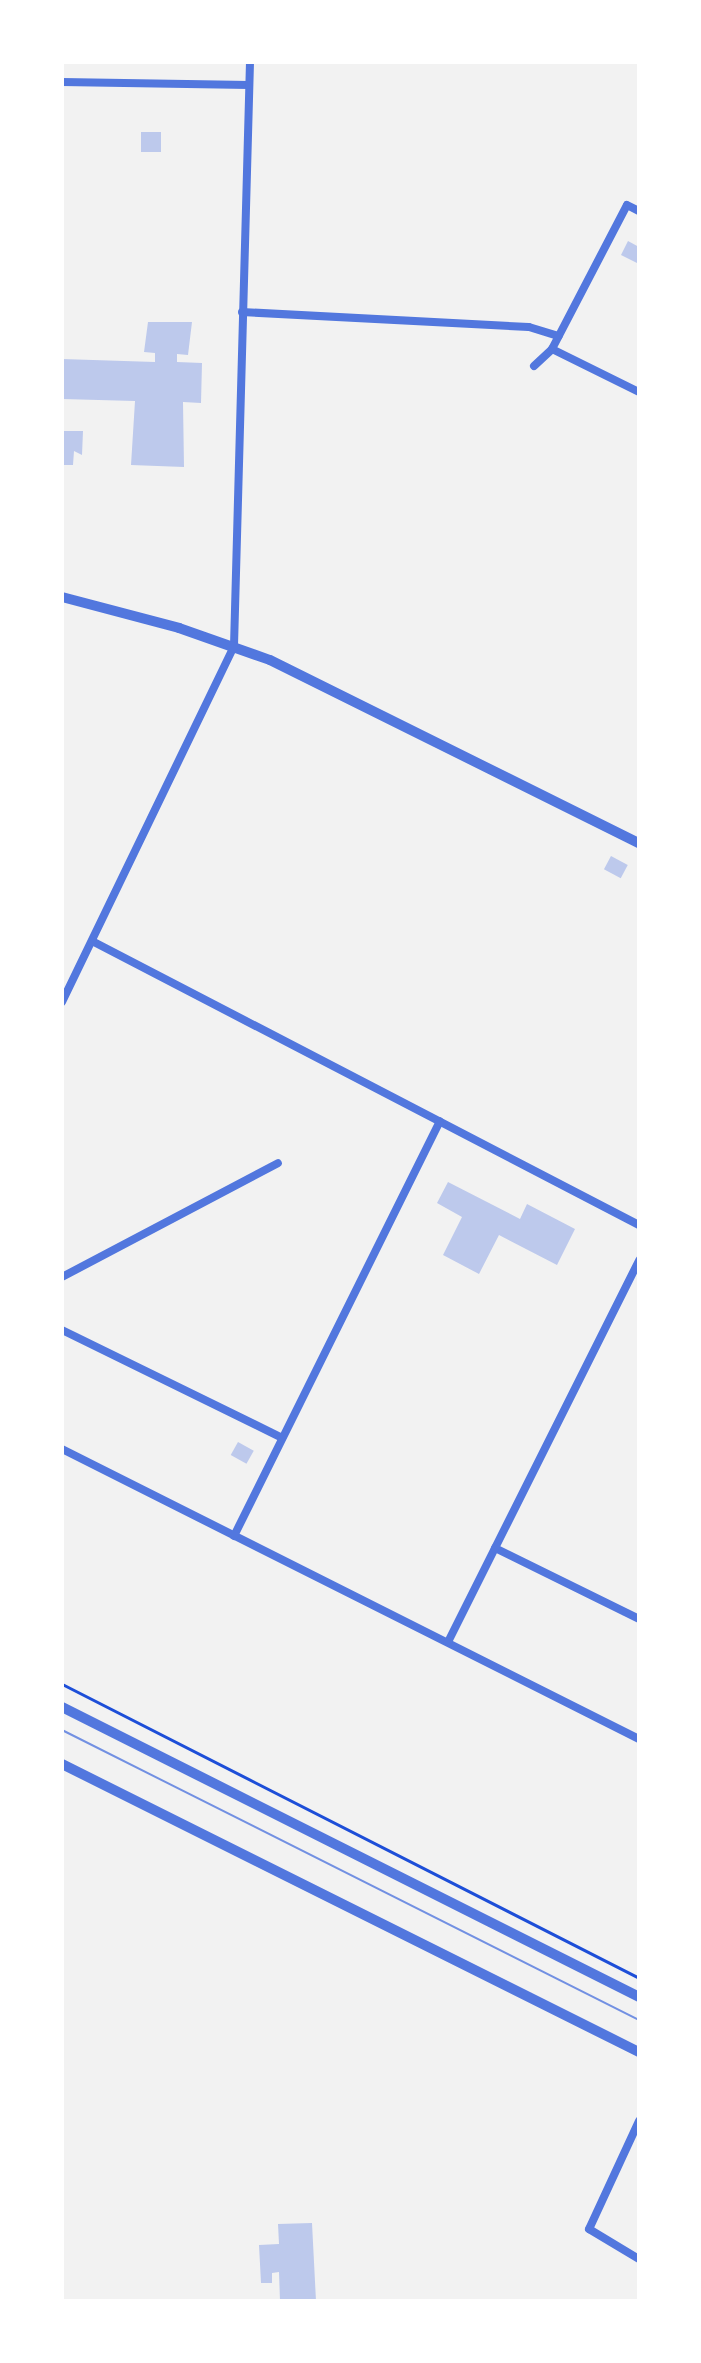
<!DOCTYPE html>
<style>
body{margin:0}
#map{position:relative;width:701px;height:2363px;overflow:hidden;background:#f2f2f2;font-family:"Noto Serif",serif}
div>[style]{position:absolute}
.building>*{inset:0;background:#bdc9ec;transform-origin:0 0}
.path>*{height:3px;margin:-1.5px;padding:0 1.5px;transform-origin:1.5px;border-radius:1.5px;background:#1d4ed8}
.minor>*{height:8px;margin:-4px;padding:0 4px;transform-origin:4px;border-radius:4px;background:#5277de}
.tertiary>*{height:10px;margin:-5px;padding:0 5px;transform-origin:5px;border-radius:5px;background:#5277de}
.tram>*{height:2px;margin:-1px;padding:0 1px;transform-origin:1px;border-radius:1px;background:#7290e2}
span{translate:-50% -50%;white-space:nowrap;text-align:center;line-height:1.15;-webkit-text-stroke:6px #fff;paint-order:stroke}
.frame{position:absolute;inset:0;border:64px solid #fff;pointer-events:none}
</style>
<div id="map">
<div class="building">
<div style="left:141px;top:132px;width:20px;height:20px"></div>
<div style="clip-path:polygon(628px 241px,639px 247px,637px 263px,621px 255px)"></div>
<div style="clip-path:polygon(148px 322px,192px 322px,188px 355px,177px 354px,177px 362px,202px 363px,201px 403px,183px 402px,184px 467px,131px 465px,135px 401px,62px 399px,62px 359px,155px 362px,155px 353px,144px 352px)"></div>
<div style="clip-path:polygon(62px 431px,83px 431px,82px 455px,74px 451px,73px 465px,62px 465px)"></div>
<div style="left:611px;top:856px;width:19px;height:15px;rotate:28deg"></div>
<div style="clip-path:polygon(448px 1182px,520px 1219px,527px 1204px,575px 1229px,557px 1265px,499px 1235px,479px 1274px,443px 1255px,462px 1217px,437px 1203px)"></div>
<div style="left:238px;top:1442px;width:18px;height:15px;rotate:29deg"></div>
<div style="clip-path:polygon(312px 2223px,316px 2301px,280px 2301px,279px 2272px,272px 2273px,272px 2283px,261px 2283px,259px 2245px,279px 2244px,278px 2224px)"></div>
</div>
<div class="path">
<div style="left:62px;top:1684px;width:648px;rotate:27deg"></div>
</div>
<div class="minor">
<div style="left:62px;top:82px;width:187px;rotate:0.9deg"></div>
<div style="left:242px;top:312px;width:287px;rotate:3deg"></div>
<div style="left:529px;top:327px;width:31px;rotate:17deg"></div>
<div style="left:552px;top:349px;width:97px;rotate:26.3deg"></div>
<div style="left:534px;top:366px;width:25px;rotate:-43deg"></div>
<div style="left:552px;top:349px;width:162px;rotate:-62.5deg"></div>
<div style="left:627px;top:205px;width:13px;rotate:27deg"></div>
<div style="left:92px;top:941px;width:616px;rotate:27.44deg"></div>
<div style="left:62px;top:1002px;width:395px;rotate:-64.2deg"></div>
<div style="left:234px;top:646px;width:584px;rotate:-88.43deg"></div>
<div style="left:62px;top:1277px;width:244px;rotate:-27.8deg"></div>
<div style="left:62px;top:1330px;width:245px;rotate:26.1deg"></div>
<div style="left:62px;top:1449px;width:646px;rotate:26.68deg"></div>
<div style="left:234px;top:1536px;width:463px;rotate:-63.6deg"></div>
<div style="left:495px;top:1548px;width:161px;rotate:26.2deg"></div>
<div style="left:448px;top:1642px;width:427px;rotate:-63.4deg"></div>
<div style="left:639px;top:2121px;width:119px;rotate:114.8deg"></div>
<div style="left:589px;top:2229px;width:58px;rotate:31deg"></div>
</div>
<div class="tertiary">
<div style="left:62px;top:597px;width:121px;rotate:14.8deg"></div>
<div style="left:179px;top:628px;width:96px;rotate:19.4deg"></div>
<div style="left:270px;top:660px;width:412px;rotate:26.4deg"></div>
<div style="left:62px;top:1707px;width:646px;rotate:26.68deg"></div>
<div style="left:62px;top:1764px;width:645px;rotate:26.53deg"></div>
</div>
<div class="tram">
<div style="left:62px;top:1730px;width:646px;rotate:26.68deg"></div>
</div>
<div class="frame"></div>
</div>
